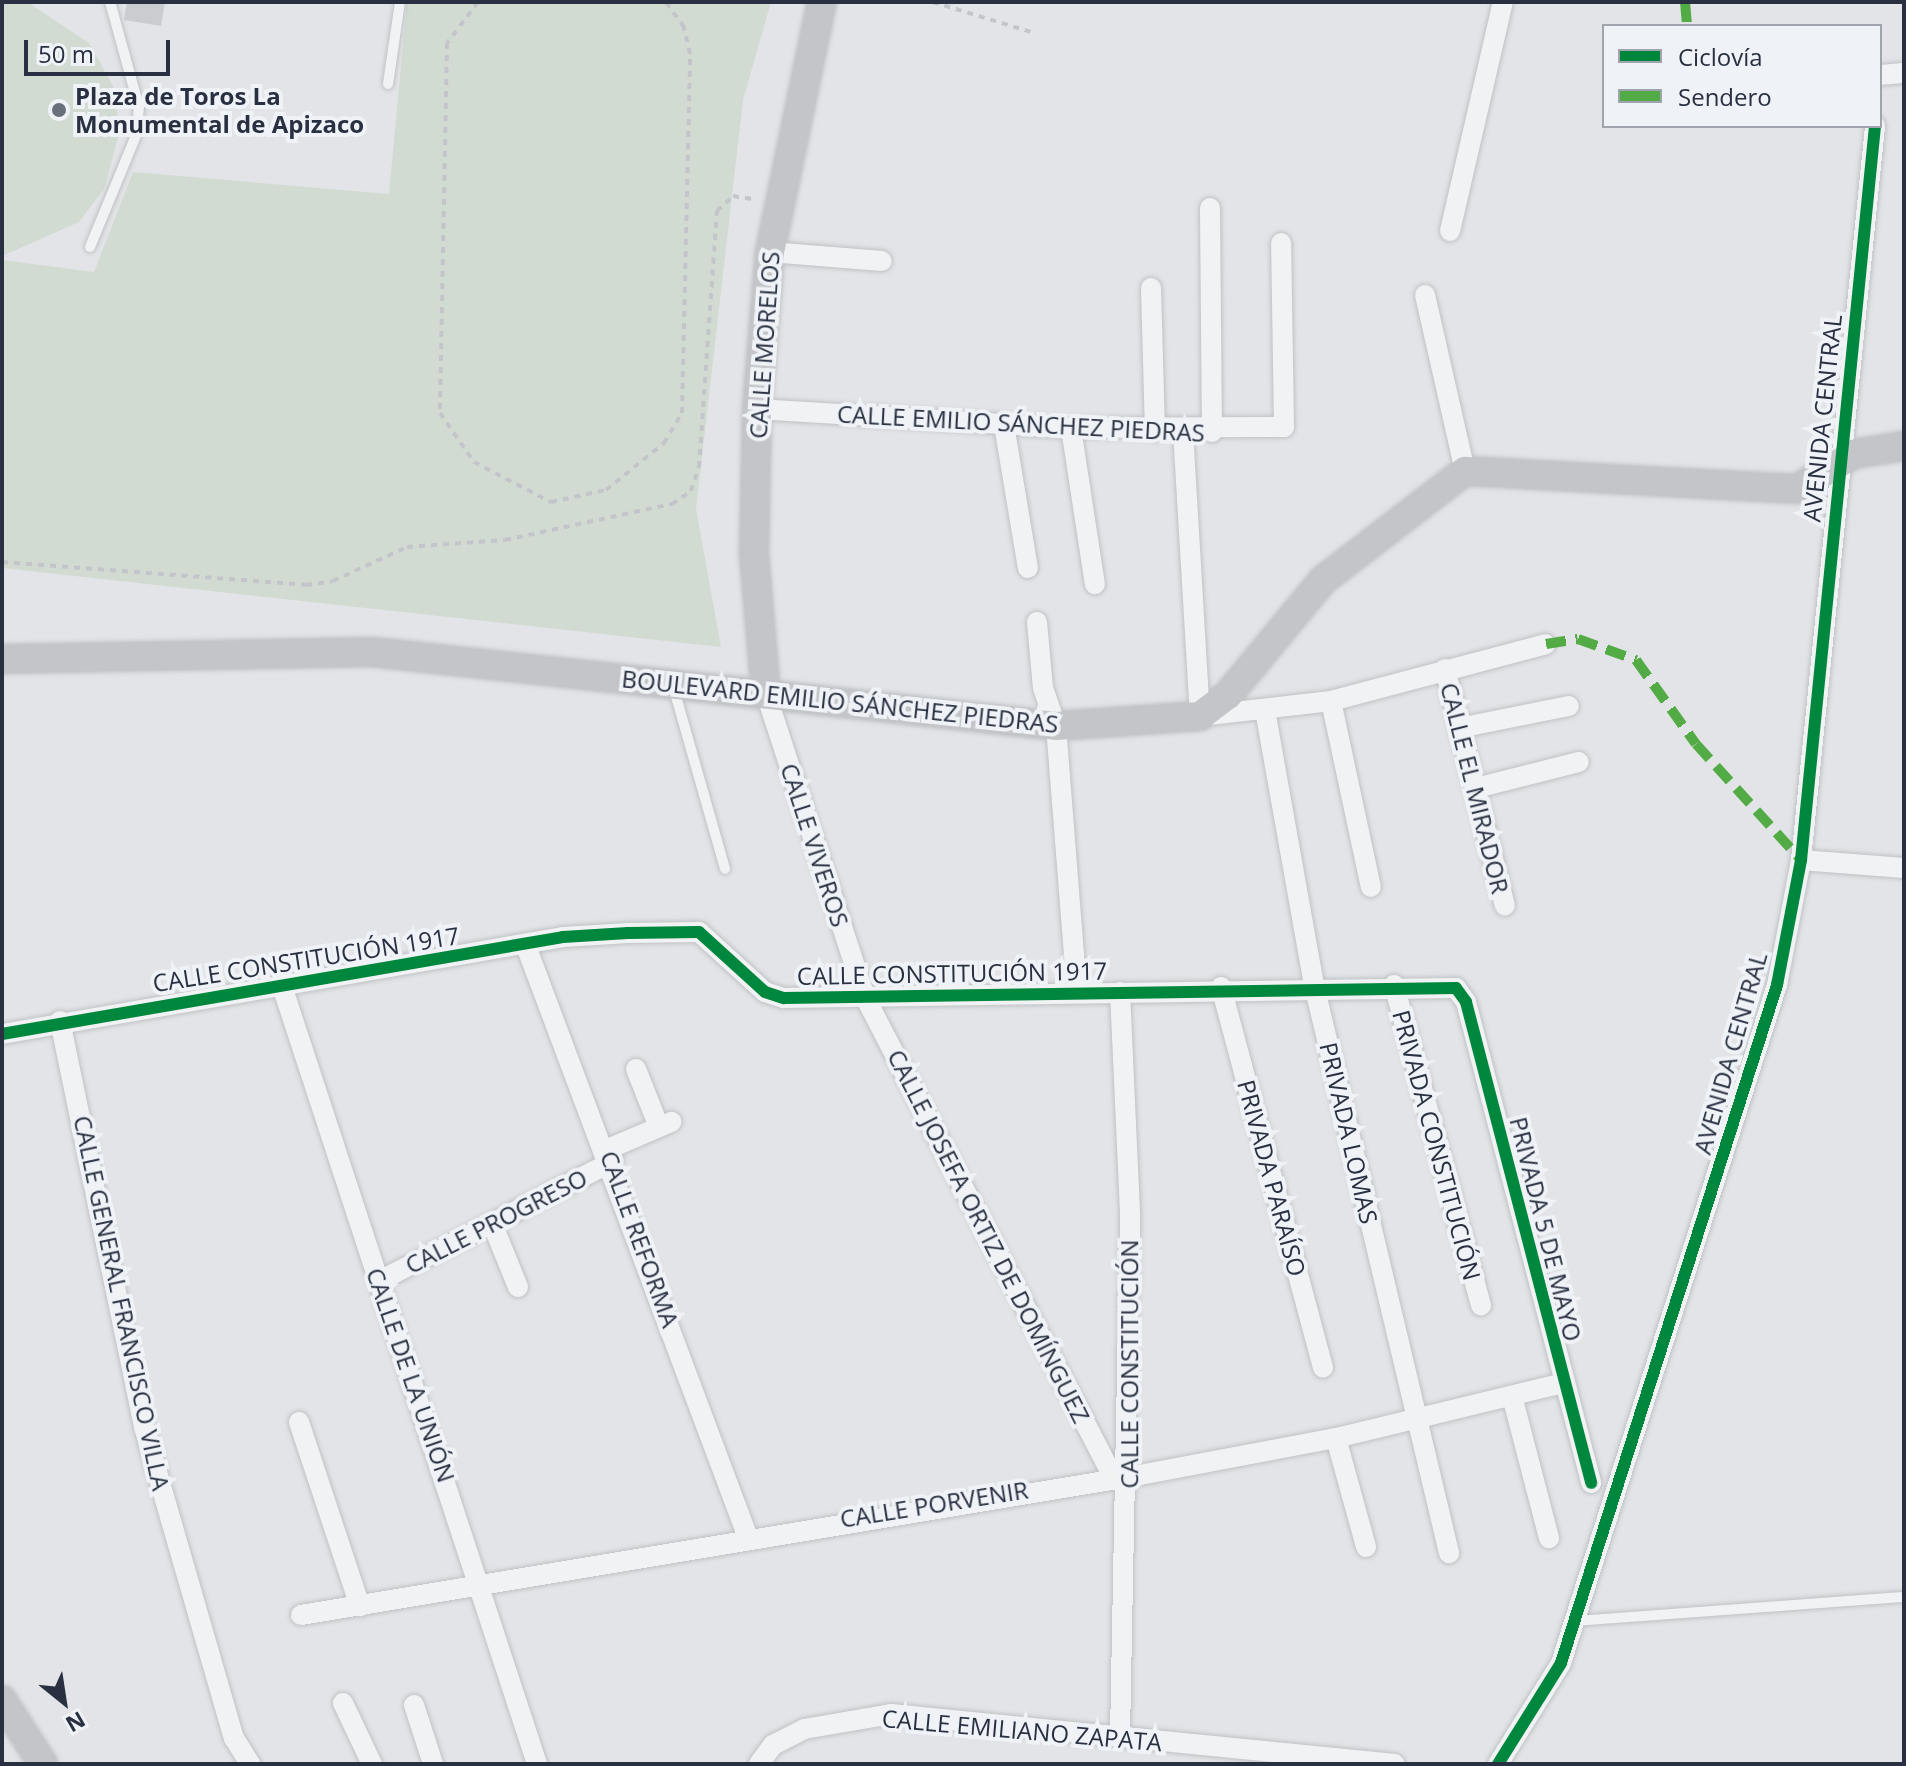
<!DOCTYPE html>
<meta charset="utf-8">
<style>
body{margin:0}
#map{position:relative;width:1906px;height:1766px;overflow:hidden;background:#e2e4e7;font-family:"Open Sans",sans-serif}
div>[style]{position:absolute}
.green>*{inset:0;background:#d2dbd2}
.building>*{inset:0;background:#cacccf}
.path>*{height:4px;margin-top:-2px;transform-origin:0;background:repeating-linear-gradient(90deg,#c4c5ca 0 6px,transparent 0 12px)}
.roads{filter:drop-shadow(0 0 2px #c0c2c5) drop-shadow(0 0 2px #c0c2c5)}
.lane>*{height:10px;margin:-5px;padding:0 5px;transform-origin:5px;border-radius:5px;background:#f1f2f4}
.street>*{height:20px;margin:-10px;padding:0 10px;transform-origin:10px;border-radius:10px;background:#f1f2f4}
.secondary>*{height:28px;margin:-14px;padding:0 14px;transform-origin:14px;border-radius:14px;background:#c3c5c9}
.quiet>*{height:10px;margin-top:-5px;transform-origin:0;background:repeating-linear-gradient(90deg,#53ab46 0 20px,transparent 0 30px)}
.cycleway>*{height:12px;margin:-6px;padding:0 6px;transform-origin:6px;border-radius:6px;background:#00873e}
.dots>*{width:22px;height:22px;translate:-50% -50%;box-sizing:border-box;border:4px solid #eff2f6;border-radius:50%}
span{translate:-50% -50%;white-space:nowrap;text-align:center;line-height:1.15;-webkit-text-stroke:8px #eff2f6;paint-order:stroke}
.poi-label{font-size:24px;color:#283041;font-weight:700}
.left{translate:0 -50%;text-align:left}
.street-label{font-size:24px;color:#283041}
.frame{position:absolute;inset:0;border:4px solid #283041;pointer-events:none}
.legend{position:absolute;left:1602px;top:24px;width:280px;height:104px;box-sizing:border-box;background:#eff2f6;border:2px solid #9fa4ae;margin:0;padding:10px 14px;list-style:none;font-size:24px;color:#283041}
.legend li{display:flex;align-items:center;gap:16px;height:40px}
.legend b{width:40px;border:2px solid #9fa4ae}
.north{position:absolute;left:24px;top:1662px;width:80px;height:80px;-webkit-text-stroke:6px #eff2f6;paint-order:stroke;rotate:150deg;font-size:22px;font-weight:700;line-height:32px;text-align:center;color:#283041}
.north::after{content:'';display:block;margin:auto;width:28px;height:36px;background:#283041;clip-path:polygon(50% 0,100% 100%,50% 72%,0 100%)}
.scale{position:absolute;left:24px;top:40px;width:146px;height:36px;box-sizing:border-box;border:4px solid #283041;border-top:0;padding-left:10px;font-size:24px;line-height:28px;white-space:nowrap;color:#283041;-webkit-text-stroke:6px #eff2f6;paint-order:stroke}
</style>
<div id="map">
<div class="green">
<div style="clip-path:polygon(2px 2px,29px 3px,89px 43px,114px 88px,120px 131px,104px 189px,79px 222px,2px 256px)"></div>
<div style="clip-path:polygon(407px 2px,771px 2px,743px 100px,696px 509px,721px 647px,2px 568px,2px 260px,94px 272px,133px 172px,389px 194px)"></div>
</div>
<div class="building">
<div style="clip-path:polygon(127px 2px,165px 2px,161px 26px,124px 20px)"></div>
</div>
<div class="path">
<div style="left:478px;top:2px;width:51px;rotate:127.1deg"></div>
<div style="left:447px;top:43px;width:370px;rotate:91.1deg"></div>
<div style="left:440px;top:413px;width:60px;rotate:55.2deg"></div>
<div style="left:474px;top:462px;width:87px;rotate:27.5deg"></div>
<div style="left:551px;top:502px;width:56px;rotate:-12.3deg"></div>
<div style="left:606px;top:490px;width:75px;rotate:-39deg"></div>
<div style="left:664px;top:443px;width:35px;rotate:-59deg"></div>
<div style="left:682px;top:413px;width:359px;rotate:-88.7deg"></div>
<div style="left:690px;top:54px;width:28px;rotate:-103deg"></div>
<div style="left:684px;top:27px;width:31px;rotate:-126deg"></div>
<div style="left:933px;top:2px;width:102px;rotate:17deg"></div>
<div style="left:2px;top:562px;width:305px;rotate:4.3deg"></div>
<div style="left:306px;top:585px;width:27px;rotate:-8deg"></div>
<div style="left:333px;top:581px;width:81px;rotate:-24.7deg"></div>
<div style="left:407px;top:547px;width:98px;rotate:-4.1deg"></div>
<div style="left:505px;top:540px;width:171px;rotate:-12.2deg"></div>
<div style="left:672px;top:504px;width:23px;rotate:-34deg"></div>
<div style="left:691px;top:491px;width:25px;rotate:-72deg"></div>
<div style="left:699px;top:467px;width:257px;rotate:-86deg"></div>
<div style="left:717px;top:211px;width:22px;rotate:-43deg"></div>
<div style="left:733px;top:196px;width:24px;rotate:9deg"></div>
</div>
<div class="roads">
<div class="lane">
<div style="left:388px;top:84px;width:83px;rotate:-81.7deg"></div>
<div style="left:90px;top:247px;width:123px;rotate:-67.6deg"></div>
<div style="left:137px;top:133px;width:26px;rotate:-86deg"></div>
<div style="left:139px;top:107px;width:109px;rotate:-105.4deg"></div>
<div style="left:673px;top:686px;width:190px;rotate:74.1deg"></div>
<div style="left:1575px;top:1621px;width:330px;rotate:-4.2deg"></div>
</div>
<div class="street">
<div style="left:1880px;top:75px;width:24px;rotate:-5deg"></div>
<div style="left:1210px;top:208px;width:224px;rotate:89.5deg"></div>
<div style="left:1450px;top:231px;width:235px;rotate:-77deg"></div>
<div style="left:770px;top:252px;width:112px;rotate:4.6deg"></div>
<div style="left:1151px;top:288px;width:143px;rotate:88.4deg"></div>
<div style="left:1425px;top:295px;width:180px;rotate:77.2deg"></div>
<div style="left:757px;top:409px;width:315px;rotate:3.5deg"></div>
<div style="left:1071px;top:428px;width:213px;rotate:-0.3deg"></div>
<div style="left:1284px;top:427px;width:184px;rotate:-90.9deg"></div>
<div style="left:1004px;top:425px;width:145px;rotate:80.5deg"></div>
<div style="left:1071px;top:428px;width:158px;rotate:81.3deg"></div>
<div style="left:1183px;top:431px;width:286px;rotate:86.6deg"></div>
<div style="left:1200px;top:716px;width:132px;rotate:-6.5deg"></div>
<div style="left:1331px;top:701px;width:222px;rotate:-14.8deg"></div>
<div style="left:1037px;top:622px;width:66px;rotate:84.8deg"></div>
<div style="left:1043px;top:688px;width:40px;rotate:71.1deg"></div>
<div style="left:1056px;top:726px;width:267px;rotate:85.5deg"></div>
<div style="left:1445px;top:669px;width:244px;rotate:75.8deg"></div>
<div style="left:766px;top:694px;width:319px;rotate:71.9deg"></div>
<div style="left:865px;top:997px;width:538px;rotate:62.67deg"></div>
<div style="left:1331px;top:701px;width:190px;rotate:77.9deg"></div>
<div style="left:1265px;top:710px;width:279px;rotate:79.9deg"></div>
<div style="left:1314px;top:985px;width:584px;rotate:76.63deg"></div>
<div style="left:1459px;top:728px;width:112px;rotate:-11.3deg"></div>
<div style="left:1476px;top:788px;width:106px;rotate:-14.2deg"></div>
<div style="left:1801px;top:860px;width:103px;rotate:4.4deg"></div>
<div style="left:526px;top:946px;width:629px;rotate:69.43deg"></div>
<div style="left:1394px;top:985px;width:332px;rotate:74.8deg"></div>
<div style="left:282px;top:986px;width:819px;rotate:71.85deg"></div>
<div style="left:1221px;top:987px;width:394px;rotate:75deg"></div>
<div style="left:1120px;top:992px;width:223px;rotate:87.4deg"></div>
<div style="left:1130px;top:1215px;width:521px;rotate:91.1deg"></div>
<div style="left:60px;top:1021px;width:415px;rotate:78.3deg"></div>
<div style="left:144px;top:1427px;width:324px;rotate:73.9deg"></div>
<div style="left:234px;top:1738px;width:31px;rotate:58deg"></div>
<div style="left:2px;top:1034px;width:569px;rotate:-9.81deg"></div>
<div style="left:563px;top:937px;width:65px;rotate:-3.5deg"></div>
<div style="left:628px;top:933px;width:71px;rotate:-0.8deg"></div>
<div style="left:699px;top:932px;width:89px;rotate:42.3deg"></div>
<div style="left:765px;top:992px;width:20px;rotate:18deg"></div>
<div style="left:784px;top:998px;width:672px;rotate:-0.85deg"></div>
<div style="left:1456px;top:988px;width:17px;rotate:54deg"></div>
<div style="left:1466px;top:1002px;width:497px;rotate:75.4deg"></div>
<div style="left:636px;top:1069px;width:62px;rotate:68.4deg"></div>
<div style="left:608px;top:1149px;width:69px;rotate:-23.2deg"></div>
<div style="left:492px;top:1223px;width:69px;rotate:67.9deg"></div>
<div style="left:379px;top:1281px;width:263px;rotate:-27.1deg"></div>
<div style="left:1512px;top:1396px;width:147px;rotate:75.4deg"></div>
<div style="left:299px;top:1422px;width:194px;rotate:71.7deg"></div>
<div style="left:1336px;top:1438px;width:113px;rotate:74.6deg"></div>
<div style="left:301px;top:1615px;width:839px;rotate:-9.46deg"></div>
<div style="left:1129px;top:1477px;width:211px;rotate:-10.7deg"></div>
<div style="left:1336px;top:1438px;width:234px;rotate:-13.6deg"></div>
<div style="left:343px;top:1703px;width:68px;rotate:64.6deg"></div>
<div style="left:414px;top:1705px;width:62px;rotate:72.1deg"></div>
<div style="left:759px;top:1764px;width:24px;rotate:-54deg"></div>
<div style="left:773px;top:1745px;width:35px;rotate:-27deg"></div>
<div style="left:804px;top:1729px;width:88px;rotate:-9.8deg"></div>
<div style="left:891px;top:1714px;width:506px;rotate:5.67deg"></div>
<div style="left:1498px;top:1764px;width:119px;rotate:-58deg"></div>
<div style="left:1561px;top:1663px;width:712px;rotate:-72.33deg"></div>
<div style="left:1777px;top:985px;width:127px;rotate:-79.1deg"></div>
<div style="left:1801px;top:860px;width:738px;rotate:-84.24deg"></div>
</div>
<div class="secondary">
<div style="left:2px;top:659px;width:370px;rotate:-1.1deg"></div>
<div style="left:372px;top:652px;width:688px;rotate:6.17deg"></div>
<div style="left:1056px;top:726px;width:144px;rotate:-4deg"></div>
<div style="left:1200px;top:716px;width:35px;rotate:-37deg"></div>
<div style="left:1228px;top:695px;width:149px;rotate:-50.4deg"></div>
<div style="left:1323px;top:580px;width:179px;rotate:-37.5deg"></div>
<div style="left:1465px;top:471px;width:332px;rotate:3.1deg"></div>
<div style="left:1797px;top:489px;width:67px;rotate:-31.6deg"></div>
<div style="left:1854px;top:454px;width:51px;rotate:-9.1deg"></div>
<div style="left:766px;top:694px;width:142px;rotate:-94.9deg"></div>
<div style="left:754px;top:553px;width:144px;rotate:-88.8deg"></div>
<div style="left:757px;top:409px;width:158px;rotate:-85.3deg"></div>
<div style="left:770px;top:252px;width:255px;rotate:-78.3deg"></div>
<div style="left:2px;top:1700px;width:76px;rotate:57.4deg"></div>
</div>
</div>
<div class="quiet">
<div style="left:1685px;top:2px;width:24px;rotate:85deg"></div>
<div style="left:1546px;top:644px;width:32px;rotate:-9deg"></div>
<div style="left:1578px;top:639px;width:62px;rotate:19.9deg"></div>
<div style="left:1636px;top:660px;width:103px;rotate:54.5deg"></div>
<div style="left:1696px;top:744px;width:156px;rotate:47.8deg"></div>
</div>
<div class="cycleway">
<div style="left:2px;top:1034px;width:569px;rotate:-9.81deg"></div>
<div style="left:563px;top:937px;width:65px;rotate:-3.5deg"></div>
<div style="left:628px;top:933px;width:71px;rotate:-0.8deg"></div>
<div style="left:699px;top:932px;width:89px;rotate:42.3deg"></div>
<div style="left:765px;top:992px;width:20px;rotate:18deg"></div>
<div style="left:784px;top:998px;width:672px;rotate:-0.85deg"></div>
<div style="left:1456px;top:988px;width:17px;rotate:54deg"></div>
<div style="left:1466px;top:1002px;width:497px;rotate:75.4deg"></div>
<div style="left:1498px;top:1764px;width:119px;rotate:-58deg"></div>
<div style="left:1561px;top:1663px;width:712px;rotate:-72.33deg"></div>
<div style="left:1777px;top:985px;width:127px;rotate:-79.1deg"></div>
<div style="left:1801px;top:860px;width:738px;rotate:-84.24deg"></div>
</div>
<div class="dots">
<div style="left:59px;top:110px;background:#696f7b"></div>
</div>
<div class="poi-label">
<span class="left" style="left:75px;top:110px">Plaza de Toros La<br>Monumental de Apizaco</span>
</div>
<div class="street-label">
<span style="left:764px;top:345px;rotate:-86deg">CALLE MORELOS</span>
<span style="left:1822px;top:418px;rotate:-84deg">AVENIDA CENTRAL</span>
<span style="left:1021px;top:423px;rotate:3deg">CALLE EMILIO SÁNCHEZ PIEDRAS</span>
<span style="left:840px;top:701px;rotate:6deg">BOULEVARD EMILIO SÁNCHEZ PIEDRAS</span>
<span style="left:1475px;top:788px;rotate:76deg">CALLE EL MIRADOR</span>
<span style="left:815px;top:845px;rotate:72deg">CALLE VIVEROS</span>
<span style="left:306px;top:959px;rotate:-9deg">CALLE CONSTITUCIÓN 1917</span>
<span style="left:952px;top:973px;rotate:-1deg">CALLE CONSTITUCIÓN 1917</span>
<span style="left:1730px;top:1053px;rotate:-74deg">AVENIDA CENTRAL</span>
<span style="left:1349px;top:1133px;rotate:77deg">PRIVADA LOMAS</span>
<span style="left:1437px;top:1145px;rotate:75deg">PRIVADA CONSTITUCIÓN</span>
<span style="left:1272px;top:1178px;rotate:75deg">PRIVADA PARAÍSO</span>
<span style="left:496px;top:1221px;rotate:-27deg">CALLE PROGRESO</span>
<span style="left:1546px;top:1229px;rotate:76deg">PRIVADA 5 DE MAYO</span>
<span style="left:989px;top:1236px;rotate:63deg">CALLE JOSEFA ORTIZ DE DOMÍNGUEZ</span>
<span style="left:640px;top:1239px;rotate:70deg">CALLE REFORMA</span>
<span style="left:122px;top:1303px;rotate:78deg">CALLE GENERAL FRANCISCO VILLA</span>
<span style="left:1129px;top:1364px;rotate:-90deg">CALLE CONSTITUCIÓN</span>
<span style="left:411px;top:1375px;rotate:71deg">CALLE DE LA UNIÓN</span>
<span style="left:934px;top:1504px;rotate:-9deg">CALLE PORVENIR</span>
<span style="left:1022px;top:1730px;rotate:5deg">CALLE EMILIANO ZAPATA</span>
</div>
<div class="frame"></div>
<ul class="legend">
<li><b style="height:10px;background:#00873e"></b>Ciclovía</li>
<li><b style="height:10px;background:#53ab46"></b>Sendero</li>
</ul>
<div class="north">N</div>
<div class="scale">50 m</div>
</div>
